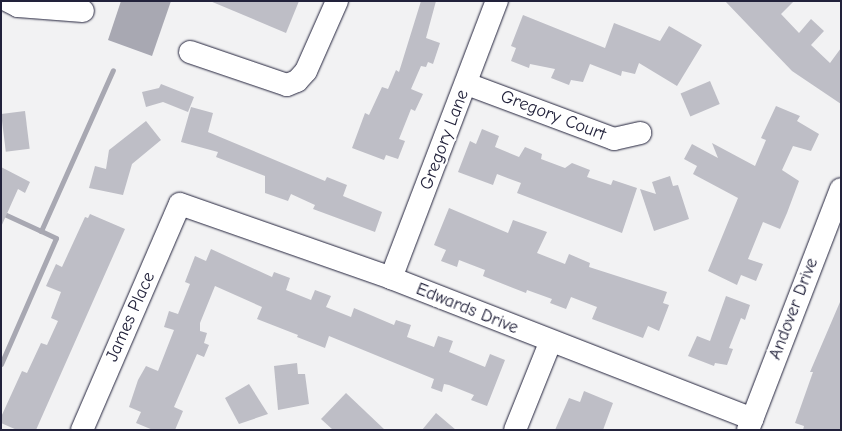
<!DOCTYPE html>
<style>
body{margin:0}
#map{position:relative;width:842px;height:431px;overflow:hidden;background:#f2f2f3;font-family:"Comic Neue",sans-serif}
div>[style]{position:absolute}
.water>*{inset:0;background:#a8a8b2}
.stream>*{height:5px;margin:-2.5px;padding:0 2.5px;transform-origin:2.5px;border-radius:2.5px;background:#a8a8b2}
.building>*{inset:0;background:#bebec6;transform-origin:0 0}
.roads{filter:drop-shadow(0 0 1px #22223b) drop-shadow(0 0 1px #22223b)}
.minor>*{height:22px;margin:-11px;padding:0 11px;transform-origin:11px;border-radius:11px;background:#fff}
span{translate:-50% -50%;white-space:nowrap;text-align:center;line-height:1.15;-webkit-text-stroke:4.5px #fff;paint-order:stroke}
.street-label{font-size:18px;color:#22223b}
.frame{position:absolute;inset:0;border:2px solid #22223b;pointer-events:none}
</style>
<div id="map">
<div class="water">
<div style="clip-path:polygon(121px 1px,171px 1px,152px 56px,108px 40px)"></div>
</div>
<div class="stream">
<div style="left:2px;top:213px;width:43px;rotate:24.8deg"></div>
<div style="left:1px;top:364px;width:137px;rotate:-66.4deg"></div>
<div style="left:56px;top:238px;width:17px;rotate:-155deg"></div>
<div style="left:41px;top:231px;width:176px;rotate:-65.9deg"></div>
</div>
<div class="building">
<div style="clip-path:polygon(210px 1px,299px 1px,286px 33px)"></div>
<div style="clip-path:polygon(421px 1px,436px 1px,426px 38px,440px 43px,433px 64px,428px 62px,426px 67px,421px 66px,411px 89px,423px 94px,415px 111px,411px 109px,399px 139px,405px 141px,398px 159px,386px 155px,384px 160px,352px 148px,365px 113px,369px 115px,382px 87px,388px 89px,396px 70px,399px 72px)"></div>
<div style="clip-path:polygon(725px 1px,794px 1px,781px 14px,799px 33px,811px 19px,824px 31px,811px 45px,830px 63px,841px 48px,841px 104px,792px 71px)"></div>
<div style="clip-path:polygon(523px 15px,605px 48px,614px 23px,660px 41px,669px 26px,702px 45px,677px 86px,639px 63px,635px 74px,622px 71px,621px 76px,590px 64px,583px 82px,571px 80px,569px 85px,551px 78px,555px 69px,530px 64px,529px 68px,511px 61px,516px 48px,511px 46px)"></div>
<div style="left:710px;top:81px;width:25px;height:32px;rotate:67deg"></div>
<div style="clip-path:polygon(161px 84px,194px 97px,188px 112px,163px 102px,146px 107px,142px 92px,159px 88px)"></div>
<div style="clip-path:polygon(776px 106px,800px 116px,797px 121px,819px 134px,811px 151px,793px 146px,782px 170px,799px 181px,787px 213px,780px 229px,763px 222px,748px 259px,763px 264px,756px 281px,741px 275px,737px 285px,708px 271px,738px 198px,693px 174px,697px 166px,684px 159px,692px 144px,718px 158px,712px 143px,755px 166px,766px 140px,761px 138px)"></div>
<div style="clip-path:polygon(191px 107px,213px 113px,208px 132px,325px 181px,327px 177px,347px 185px,343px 196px,382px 212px,375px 232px,313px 209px,315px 205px,291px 194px,288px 201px,265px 193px,265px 176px,216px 157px,218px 152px,181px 142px)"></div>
<div style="left:25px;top:111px;width:38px;height:24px;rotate:83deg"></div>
<div style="clip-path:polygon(146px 121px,161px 140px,132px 164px,123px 195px,89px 188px,95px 166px,106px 169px,109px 150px)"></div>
<div style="clip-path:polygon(482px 129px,499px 136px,495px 147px,519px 157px,525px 147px,542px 154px,541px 159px,565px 168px,572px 163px,590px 170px,587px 177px,611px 185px,613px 180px,637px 188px,622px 233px,517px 193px,521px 183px,497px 174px,493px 185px,458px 172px,470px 141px,476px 144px)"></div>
<div style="clip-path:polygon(1px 167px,30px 182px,25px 193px,18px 189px,1px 227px)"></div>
<div style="clip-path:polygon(670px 176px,673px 186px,678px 185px,689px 219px,654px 231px,640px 189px,656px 194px,652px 182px)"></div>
<div style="clip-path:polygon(449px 208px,508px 233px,513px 220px,547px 232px,537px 253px,565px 264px,569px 254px,590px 263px,589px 267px,667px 292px,663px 303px,669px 305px,659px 331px,648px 326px,643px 338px,592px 319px,597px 307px,571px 297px,566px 309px,550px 303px,552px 299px,527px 290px,526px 293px,483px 276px,485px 270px,459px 260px,457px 267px,441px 261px,446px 250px,434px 245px)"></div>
<div style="clip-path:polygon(90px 214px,125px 229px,36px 430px,17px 430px,1px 423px,1px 417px,22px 371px,27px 373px,41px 343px,47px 345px,58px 321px,51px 318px,61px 292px,46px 286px,56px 264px,62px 267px,85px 217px,88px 218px)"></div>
<div style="clip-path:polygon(211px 249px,272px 277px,274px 272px,290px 278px,286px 290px,311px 300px,315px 290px,331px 296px,326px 307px,351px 317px,354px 308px,394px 325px,396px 320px,411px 325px,407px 337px,434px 347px,438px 336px,453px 341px,449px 352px,485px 367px,490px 354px,505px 360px,487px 406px,471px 400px,474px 395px,449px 385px,444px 384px,442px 392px,431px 388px,434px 379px,329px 336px,325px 348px,297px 337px,298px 335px,257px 319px,262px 307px,215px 286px,200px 323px,200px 331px,207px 333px,204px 343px,209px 345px,204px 357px,197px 354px,174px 407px,183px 411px,175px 430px,153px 430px,136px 423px,141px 412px,129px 407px,138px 380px,146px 366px,158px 371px,174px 330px,164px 327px,169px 311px,178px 314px,190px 284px,185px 282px,195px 256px,206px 261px)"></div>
<div style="clip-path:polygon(726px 296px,750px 305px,745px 320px,741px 318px,729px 348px,733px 349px,727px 365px,715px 363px,714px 366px,688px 356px,697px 336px,710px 341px)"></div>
<div style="clip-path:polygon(840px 302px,841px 430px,803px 430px,804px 426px,795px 423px,813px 372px,810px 372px)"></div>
<div style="clip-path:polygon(297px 363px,298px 374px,305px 374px,309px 404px,278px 410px,274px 366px)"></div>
<div style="clip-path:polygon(249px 384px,268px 414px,239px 424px,225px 398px)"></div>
<div style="clip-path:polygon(584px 391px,613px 403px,603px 430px,555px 430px,569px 398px,580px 402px)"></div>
<div style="clip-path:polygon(346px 393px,385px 430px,333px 430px,321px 419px)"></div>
<div style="clip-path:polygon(436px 413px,456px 430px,422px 430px)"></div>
</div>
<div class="roads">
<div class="minor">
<div style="left:8px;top:1px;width:11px;rotate:27deg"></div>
<div style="left:18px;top:6px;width:65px;rotate:4.4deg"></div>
<div style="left:190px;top:52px;width:102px;rotate:18.8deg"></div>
<div style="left:287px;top:85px;width:11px;rotate:-22deg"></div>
<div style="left:297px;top:81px;width:13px;rotate:-48deg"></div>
<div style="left:306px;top:71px;width:77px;rotate:-66.1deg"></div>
<div style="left:467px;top:84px;width:157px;rotate:20.5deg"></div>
<div style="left:614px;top:139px;width:27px;rotate:-13deg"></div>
<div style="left:391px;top:278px;width:297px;rotate:-69.1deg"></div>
<div style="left:82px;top:430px;width:246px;rotate:-66.6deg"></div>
<div style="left:180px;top:204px;width:224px;rotate:19.3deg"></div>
<div style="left:391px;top:278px;width:388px;rotate:21.3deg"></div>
<div style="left:515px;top:430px;width:94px;rotate:-68.1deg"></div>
<div style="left:748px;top:430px;width:258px;rotate:-68.9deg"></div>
</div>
</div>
<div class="street-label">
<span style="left:553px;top:116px;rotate:21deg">Gregory Court</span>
<span style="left:445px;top:140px;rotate:-69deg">Gregory Lane</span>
<span style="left:467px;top:309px;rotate:22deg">Edwards Drive</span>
<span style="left:794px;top:309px;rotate:-69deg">Andover Drive</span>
<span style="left:131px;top:317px;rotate:-66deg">James Place</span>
</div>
<div class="frame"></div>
</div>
